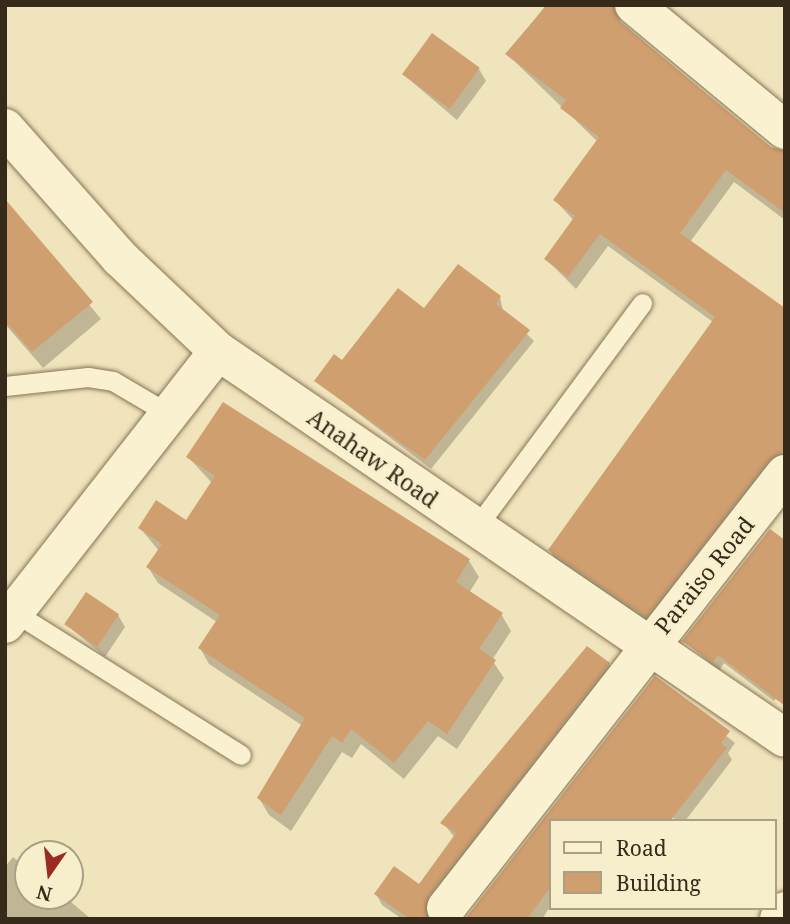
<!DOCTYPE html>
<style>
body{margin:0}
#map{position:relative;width:790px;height:924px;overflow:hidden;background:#f0e4bc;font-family:"Noto Serif",serif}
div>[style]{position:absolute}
.shadow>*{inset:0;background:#0003}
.building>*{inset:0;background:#d09f70;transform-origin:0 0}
.roads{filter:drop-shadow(0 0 2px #887455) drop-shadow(0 0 2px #887455)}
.service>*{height:19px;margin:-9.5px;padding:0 9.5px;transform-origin:9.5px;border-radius:9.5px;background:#faf1d0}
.minor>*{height:38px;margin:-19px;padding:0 19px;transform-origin:19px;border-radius:19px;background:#faf1d0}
.tertiary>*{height:38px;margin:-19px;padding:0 19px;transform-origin:19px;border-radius:19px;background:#faf1d0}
span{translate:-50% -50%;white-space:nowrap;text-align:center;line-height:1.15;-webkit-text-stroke:5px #f7eecc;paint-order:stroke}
.street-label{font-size:23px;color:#362a1b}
.frame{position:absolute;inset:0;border:7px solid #362a1b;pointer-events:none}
.legend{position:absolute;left:549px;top:819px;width:228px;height:91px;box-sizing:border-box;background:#f7eecc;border:2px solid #aaa085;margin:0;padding:9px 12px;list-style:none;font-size:21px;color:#362a1b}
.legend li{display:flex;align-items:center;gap:14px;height:35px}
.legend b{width:35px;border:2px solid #aaa085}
.north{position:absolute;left:14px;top:840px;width:70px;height:70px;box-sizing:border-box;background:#f7eecc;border:2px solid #aaa085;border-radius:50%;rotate:194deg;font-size:19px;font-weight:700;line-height:28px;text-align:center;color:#362a1b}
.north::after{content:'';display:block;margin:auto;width:24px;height:32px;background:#9a2a22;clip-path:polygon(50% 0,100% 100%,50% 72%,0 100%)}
</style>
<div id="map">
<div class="shadow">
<div style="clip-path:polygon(546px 5px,628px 5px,620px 21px,770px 148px,785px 152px,785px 220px,734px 182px,690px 242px,785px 311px,785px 468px,654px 629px,558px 564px,550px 550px,713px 322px,608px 246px,576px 289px,546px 259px,574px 221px,555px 200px,598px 142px,507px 54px)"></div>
<div style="clip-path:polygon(479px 69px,486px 81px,457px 120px,404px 75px)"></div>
<div style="clip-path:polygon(5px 203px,101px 319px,43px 368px,5px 324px)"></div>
<div style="clip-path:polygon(500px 297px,503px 311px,534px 341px,431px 469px,316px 381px,424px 310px)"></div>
<div style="clip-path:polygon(188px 457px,469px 561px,479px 577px,469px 593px,501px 614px,511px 631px,492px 660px,504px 678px,457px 749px,438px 736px,404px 779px,361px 744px,352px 758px,342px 752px,291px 831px,269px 815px,259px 798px,303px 726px,209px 664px,200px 648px,217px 622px,158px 583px,148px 567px,159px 551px,140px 528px,186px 522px,212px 483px)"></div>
<div style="clip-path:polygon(785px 543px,785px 687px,774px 701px,724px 663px,719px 671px,684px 641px)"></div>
<div style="clip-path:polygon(118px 615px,125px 627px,105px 657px,67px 625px)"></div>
<div style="clip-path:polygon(609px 664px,615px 675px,432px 919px,402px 919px,382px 905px,376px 894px,419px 886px,455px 838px,443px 823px)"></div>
<div style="clip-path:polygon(655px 678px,735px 743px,728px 753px,732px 760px,685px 821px,664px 816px,550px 821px,550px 907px,542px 919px,468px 919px)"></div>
<div style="clip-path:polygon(13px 857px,28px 869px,28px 896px,64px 896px,91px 919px,5px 919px,5px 867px)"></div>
</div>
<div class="building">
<div style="clip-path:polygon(547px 5px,613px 5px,620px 22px,771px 147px,785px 151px,785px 213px,726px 170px,680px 233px,785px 308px,785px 449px,768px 461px,646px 617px,548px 550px,715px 317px,600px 234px,568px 277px,544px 259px,575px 216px,553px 200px,599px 137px,560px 108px,566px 100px,505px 54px)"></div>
<div style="left:432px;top:33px;width:59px;height:51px;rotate:36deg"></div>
<div style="clip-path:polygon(5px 199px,93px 302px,32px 352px,5px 321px)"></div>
<div style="clip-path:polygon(458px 264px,501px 296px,496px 304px,530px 330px,425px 460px,314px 381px,334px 354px,342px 360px,398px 288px,424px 308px)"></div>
<div style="clip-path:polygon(223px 402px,470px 559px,456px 582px,503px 613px,479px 649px,496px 660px,447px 734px,428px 721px,394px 763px,351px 729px,342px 743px,332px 736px,281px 815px,257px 798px,305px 718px,198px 648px,220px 615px,146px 567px,162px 544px,138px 528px,156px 500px,186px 520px,215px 476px,186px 457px)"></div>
<div style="clip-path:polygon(770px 529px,785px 540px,785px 706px,718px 655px,713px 662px,682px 641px)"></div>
<div style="left:86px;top:592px;width:40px;height:39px;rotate:34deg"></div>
<div style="clip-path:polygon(587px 646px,610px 663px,429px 895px,428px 919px,410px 919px,374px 894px,394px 866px,419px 884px,456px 833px,440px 823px)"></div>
<div style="clip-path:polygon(655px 676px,730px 731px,721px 743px,727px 748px,670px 821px,550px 821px,550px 888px,527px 919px,465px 919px)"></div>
</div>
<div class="roads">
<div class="service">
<div style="left:5px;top:386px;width:83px;rotate:-6.2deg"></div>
<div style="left:88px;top:377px;width:25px;rotate:9deg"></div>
<div style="left:113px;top:381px;width:65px;rotate:30.5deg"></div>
<div style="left:475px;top:529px;width:281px;rotate:-53.5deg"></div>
<div style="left:14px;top:612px;width:268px;rotate:32.2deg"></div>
</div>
<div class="minor">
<div style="left:634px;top:5px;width:196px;rotate:39.6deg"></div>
<div style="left:446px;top:908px;width:551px;rotate:-52.01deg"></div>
<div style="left:779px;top:919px;width:10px;rotate:-53deg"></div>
</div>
<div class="tertiary">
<div style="left:5px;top:128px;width:174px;rotate:48.5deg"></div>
<div style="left:120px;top:258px;width:135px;rotate:43.5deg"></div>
<div style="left:218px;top:351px;width:686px;rotate:34.32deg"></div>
<div style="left:5px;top:624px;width:346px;rotate:-52deg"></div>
</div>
</div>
<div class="street-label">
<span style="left:373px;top:458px;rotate:35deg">Anahaw Road</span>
<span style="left:704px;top:575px;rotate:-51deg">Paraiso Road</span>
</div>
<div class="frame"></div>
<ul class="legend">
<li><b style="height:9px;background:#faf1d0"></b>Road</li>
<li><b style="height:19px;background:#d09f70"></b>Building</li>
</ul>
<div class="north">N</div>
</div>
